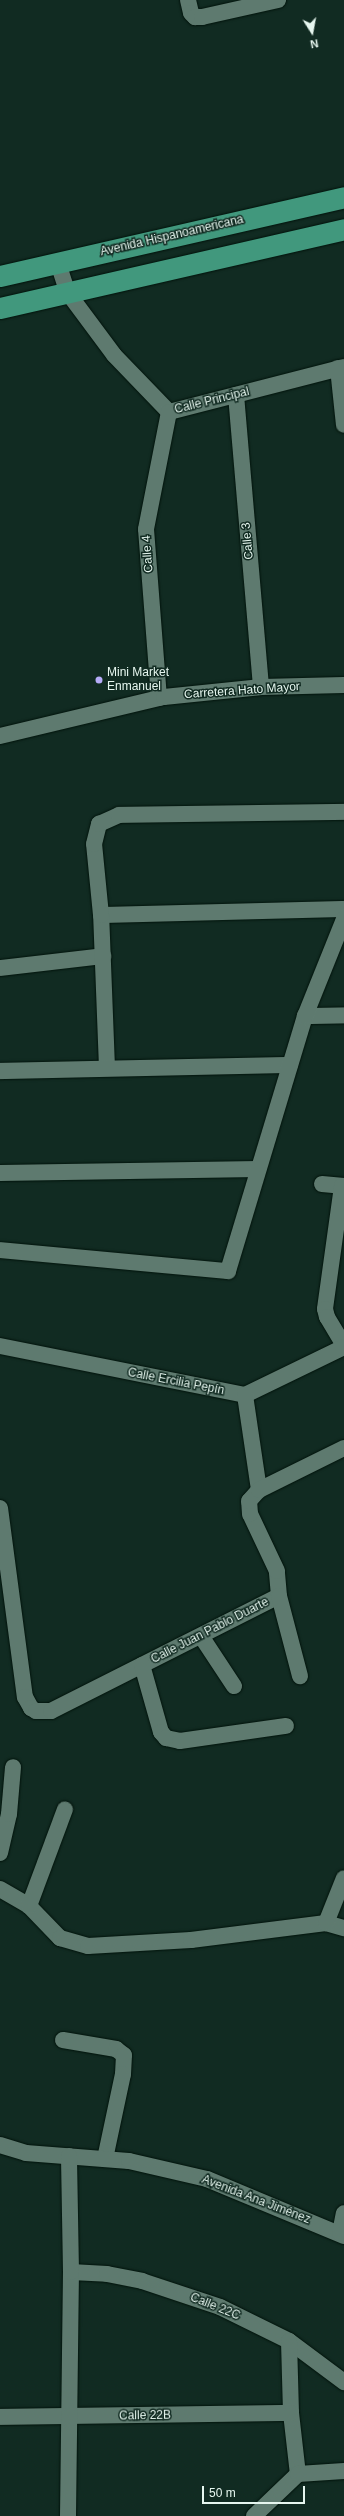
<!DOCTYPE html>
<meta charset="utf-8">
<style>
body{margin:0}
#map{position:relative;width:344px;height:2516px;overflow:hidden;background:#112b22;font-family:Arial,sans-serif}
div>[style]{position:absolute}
.roads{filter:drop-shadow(0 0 1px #00130b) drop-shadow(0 0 1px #00130b)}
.minor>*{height:16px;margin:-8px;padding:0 8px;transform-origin:8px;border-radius:8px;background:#5e7a6f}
.major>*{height:21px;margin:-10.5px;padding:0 10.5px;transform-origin:10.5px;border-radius:10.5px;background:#41987d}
.dots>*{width:11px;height:11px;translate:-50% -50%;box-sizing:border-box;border:2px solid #112b22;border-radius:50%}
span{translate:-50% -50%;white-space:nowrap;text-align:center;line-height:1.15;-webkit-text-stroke:3px #112b22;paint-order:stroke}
.street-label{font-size:12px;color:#e6f6ef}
.poi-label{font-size:12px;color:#e6f6ef}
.left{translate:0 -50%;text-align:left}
.north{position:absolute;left:292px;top:12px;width:40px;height:40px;-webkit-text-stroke:3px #112b22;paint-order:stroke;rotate:169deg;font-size:11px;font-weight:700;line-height:16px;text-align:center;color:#e6f6ef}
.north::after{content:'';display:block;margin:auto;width:14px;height:18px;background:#e6f6ef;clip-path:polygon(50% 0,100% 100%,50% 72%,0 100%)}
.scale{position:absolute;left:202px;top:2486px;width:103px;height:18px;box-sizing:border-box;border:2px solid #e6f6ef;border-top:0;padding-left:5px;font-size:12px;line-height:14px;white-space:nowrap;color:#e6f6ef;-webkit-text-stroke:3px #112b22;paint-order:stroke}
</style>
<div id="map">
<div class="roads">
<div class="minor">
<div style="left:188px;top:0;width:13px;rotate:77deg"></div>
<div style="left:191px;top:13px;width:6px;rotate:45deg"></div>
<div style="left:195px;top:17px;width:7px"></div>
<div style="left:202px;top:17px;width:78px;rotate:-12.6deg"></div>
<div style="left:58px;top:263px;width:32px;rotate:72deg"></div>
<div style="left:68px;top:293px;width:77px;rotate:53.4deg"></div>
<div style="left:114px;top:355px;width:79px;rotate:46deg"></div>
<div style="left:338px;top:368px;width:57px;rotate:84deg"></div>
<div style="left:236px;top:395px;width:293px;rotate:85.1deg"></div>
<div style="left:169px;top:412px;width:181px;rotate:-14.4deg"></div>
<div style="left:159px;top:698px;width:169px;rotate:-94.4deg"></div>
<div style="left:146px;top:529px;width:119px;rotate:-78.9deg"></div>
<div style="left:0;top:736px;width:169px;rotate:-13.4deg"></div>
<div style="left:164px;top:697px;width:98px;rotate:-5.9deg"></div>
<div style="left:261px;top:687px;width:83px;rotate:-1.4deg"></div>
<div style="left:101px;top:915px;width:243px;rotate:-1.4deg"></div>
<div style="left:0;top:968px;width:104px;rotate:-6.6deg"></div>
<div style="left:305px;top:1016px;width:39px;rotate:-1deg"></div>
<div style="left:107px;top:1068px;width:153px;rotate:-92.2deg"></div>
<div style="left:101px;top:915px;width:71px;rotate:-95.6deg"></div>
<div style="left:94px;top:844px;width:21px;rotate:-76deg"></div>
<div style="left:99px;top:824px;width:22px;rotate:-24deg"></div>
<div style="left:119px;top:815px;width:225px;rotate:-0.8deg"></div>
<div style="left:0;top:1071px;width:290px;rotate:-1.2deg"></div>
<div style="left:0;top:1173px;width:258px;rotate:-0.9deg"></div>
<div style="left:322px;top:1184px;width:22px;rotate:5deg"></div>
<div style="left:342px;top:1186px;width:124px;rotate:97.9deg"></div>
<div style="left:325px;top:1309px;width:8px;rotate:76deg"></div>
<div style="left:327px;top:1317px;width:33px;rotate:59deg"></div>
<div style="left:0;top:1250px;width:229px;rotate:5.3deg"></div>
<div style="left:228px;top:1271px;width:266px;rotate:-73.2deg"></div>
<div style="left:305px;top:1016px;width:105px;rotate:-68.1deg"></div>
<div style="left:0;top:1346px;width:250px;rotate:11.3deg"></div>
<div style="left:245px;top:1395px;width:110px;rotate:-25.9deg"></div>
<div style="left:245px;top:1395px;width:96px;rotate:81.6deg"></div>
<div style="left:0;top:1508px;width:191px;rotate:82.5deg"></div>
<div style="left:25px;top:1697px;width:13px;rotate:61deg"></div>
<div style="left:31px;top:1708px;width:6px;rotate:31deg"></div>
<div style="left:36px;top:1711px;width:15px"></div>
<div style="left:51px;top:1711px;width:255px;rotate:-26.8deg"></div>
<div style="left:279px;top:1596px;width:25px;rotate:-95deg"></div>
<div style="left:277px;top:1571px;width:63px;rotate:-115.3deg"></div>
<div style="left:250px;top:1514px;width:13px;rotate:-94deg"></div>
<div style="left:249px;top:1501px;width:15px;rotate:-48deg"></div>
<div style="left:259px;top:1490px;width:95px;rotate:-26.3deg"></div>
<div style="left:279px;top:1596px;width:83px;rotate:75.3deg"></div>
<div style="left:201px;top:1636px;width:60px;rotate:56.6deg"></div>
<div style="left:142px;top:1665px;width:70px;rotate:74.2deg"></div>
<div style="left:161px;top:1732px;width:8px;rotate:50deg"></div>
<div style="left:166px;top:1738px;width:14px;rotate:12deg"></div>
<div style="left:180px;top:1741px;width:107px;rotate:-8.1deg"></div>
<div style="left:0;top:1853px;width:40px;rotate:-77deg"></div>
<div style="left:9px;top:1814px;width:47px;rotate:-85.1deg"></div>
<div style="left:0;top:1889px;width:34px;rotate:30deg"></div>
<div style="left:29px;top:1906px;width:45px;rotate:45.9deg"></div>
<div style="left:60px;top:1938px;width:29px;rotate:16deg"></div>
<div style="left:88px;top:1946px;width:103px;rotate:-3.3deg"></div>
<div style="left:191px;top:1940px;width:136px;rotate:-7.2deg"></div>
<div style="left:326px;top:1923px;width:19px;rotate:16deg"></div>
<div style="left:29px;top:1906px;width:103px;rotate:-69.6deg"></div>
<div style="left:326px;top:1923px;width:48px;rotate:-68.2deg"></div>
<div style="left:63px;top:2040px;width:54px;rotate:9.6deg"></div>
<div style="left:116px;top:2049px;width:10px;rotate:37deg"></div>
<div style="left:124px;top:2055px;width:19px;rotate:93deg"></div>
<div style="left:123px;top:2074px;width:87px;rotate:102deg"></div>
<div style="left:0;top:2145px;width:27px;rotate:17deg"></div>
<div style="left:26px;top:2153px;width:103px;rotate:4.4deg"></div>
<div style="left:129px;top:2161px;width:80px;rotate:13deg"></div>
<div style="left:207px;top:2179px;width:148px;rotate:22.6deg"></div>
<div style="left:340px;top:2233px;width:20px;rotate:-79deg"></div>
<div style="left:71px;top:2272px;width:36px;rotate:3deg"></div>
<div style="left:107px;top:2274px;width:36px;rotate:11deg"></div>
<div style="left:142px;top:2281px;width:82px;rotate:18.4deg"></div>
<div style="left:220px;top:2307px;width:77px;rotate:26.2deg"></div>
<div style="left:289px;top:2341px;width:69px;rotate:36.7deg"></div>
<div style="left:289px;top:2341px;width:72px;rotate:88.4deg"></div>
<div style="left:291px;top:2413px;width:61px;rotate:83.5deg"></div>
<div style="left:0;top:2417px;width:291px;rotate:-0.8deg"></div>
<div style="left:68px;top:2516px;width:244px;rotate:-89.3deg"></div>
<div style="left:71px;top:2272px;width:116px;rotate:-91deg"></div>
<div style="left:254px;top:2516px;width:61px;rotate:-43.7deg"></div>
<div style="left:298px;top:2474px;width:46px;rotate:-3.7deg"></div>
</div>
<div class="major">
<div style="left:0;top:276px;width:353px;rotate:-12.9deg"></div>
<div style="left:0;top:308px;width:353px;rotate:-12.9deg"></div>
</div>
</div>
<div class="dots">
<div style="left:99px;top:680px;background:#b6acf8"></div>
</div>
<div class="street-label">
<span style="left:172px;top:236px;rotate:-13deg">Avenida Hispanoamericana</span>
<span style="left:212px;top:401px;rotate:-14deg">Calle Principal</span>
<span style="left:248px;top:541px;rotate:-95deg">Calle 3</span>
<span style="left:148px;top:554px;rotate:-94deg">Calle 4</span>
<span style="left:242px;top:691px;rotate:-4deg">Carretera Hato Mayor</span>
<span style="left:176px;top:1382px;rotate:11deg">Calle Ercilia Pepín</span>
<span style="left:210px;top:1631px;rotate:-27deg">Calle Juan Pablo Duarte</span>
<span style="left:256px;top:2200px;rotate:21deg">Avenida Ana Jiménez</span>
<span style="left:215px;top:2307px;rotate:22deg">Calle 22C</span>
<span style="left:145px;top:2416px;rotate:-1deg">Calle 22B</span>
</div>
<div class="poi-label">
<span class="left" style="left:107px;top:680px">Mini Market<br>Enmanuel</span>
</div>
<div class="north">N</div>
<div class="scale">50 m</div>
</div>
